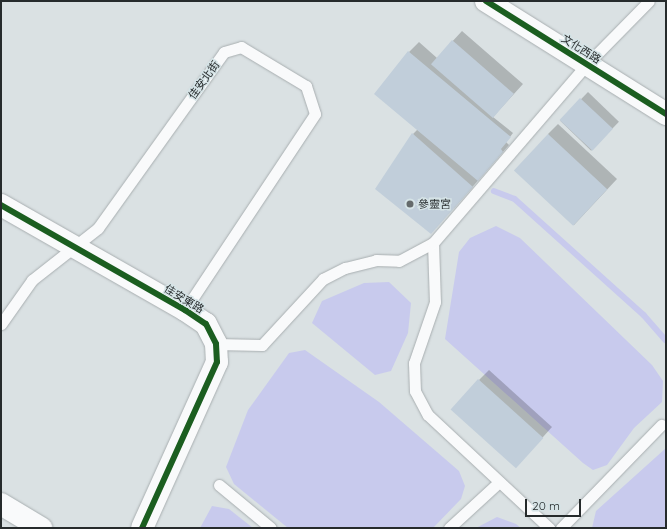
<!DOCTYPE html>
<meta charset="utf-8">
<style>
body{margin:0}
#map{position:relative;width:667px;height:529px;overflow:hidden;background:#dae1e3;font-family:Quicksand,"Noto Sans TC",sans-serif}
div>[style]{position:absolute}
.water>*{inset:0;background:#c8caed}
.shadow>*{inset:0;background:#0003;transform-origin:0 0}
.stream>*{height:5.5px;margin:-2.75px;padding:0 2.75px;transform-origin:2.75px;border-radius:2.75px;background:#c8caed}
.building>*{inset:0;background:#c1ceda;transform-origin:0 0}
.roads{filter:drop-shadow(0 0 1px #a8aeb0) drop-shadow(0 0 1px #a8aeb0)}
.service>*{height:11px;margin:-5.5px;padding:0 5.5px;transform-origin:5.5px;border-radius:5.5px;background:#f9fafb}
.minor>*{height:22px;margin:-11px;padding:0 11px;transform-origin:11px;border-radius:11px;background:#f9fafb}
.tertiary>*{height:22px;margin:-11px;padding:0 11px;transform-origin:11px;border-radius:11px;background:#f9fafb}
.cycleway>*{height:6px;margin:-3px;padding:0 3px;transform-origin:3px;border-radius:3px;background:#1b5e20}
.dots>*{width:11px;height:11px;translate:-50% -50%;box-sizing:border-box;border:2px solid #d6e4e7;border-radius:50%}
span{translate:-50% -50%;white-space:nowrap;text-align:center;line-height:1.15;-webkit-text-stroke:3px #d6e4e7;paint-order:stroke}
.street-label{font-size:11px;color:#262b2c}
.poi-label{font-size:11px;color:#262b2c}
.left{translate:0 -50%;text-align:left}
.frame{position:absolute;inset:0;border:2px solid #262b2c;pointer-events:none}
.scale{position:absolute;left:525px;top:499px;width:56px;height:18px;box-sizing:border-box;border:2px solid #262b2c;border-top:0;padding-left:5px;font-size:12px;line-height:14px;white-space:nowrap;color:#262b2c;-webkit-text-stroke:3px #d6e4e7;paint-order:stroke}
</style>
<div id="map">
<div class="water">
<div style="clip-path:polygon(496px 226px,520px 238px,652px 365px,663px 381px,662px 402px,634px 428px,607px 465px,593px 470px,583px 463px,445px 339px,459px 252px,470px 238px)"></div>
<div style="clip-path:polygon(389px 282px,411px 303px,408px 333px,391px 371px,375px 375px,312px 323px,322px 301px,364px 283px)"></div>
<div style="clip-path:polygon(305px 350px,379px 402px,459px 471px,465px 486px,461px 499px,433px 528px,288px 528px,234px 484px,226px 467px,248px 410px,289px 353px)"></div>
<div style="clip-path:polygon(666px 448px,666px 528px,592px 528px,596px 511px)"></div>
<div style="clip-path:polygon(212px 506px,229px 509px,253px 528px,200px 528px)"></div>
<div style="clip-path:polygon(497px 517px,516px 524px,521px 528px,476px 528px)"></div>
</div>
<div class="shadow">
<div style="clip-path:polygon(462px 31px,523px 84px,493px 117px,513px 133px,506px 142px,509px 145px,454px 208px,413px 134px,418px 129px,409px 52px,419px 42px,437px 58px)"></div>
<div style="left:588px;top:92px;width:43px;height:40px;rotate:44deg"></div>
<div style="clip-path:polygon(558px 124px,617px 179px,574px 225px,548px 134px)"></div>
<div style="clip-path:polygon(489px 370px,552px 427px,516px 467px,479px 380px)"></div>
</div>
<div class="stream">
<div style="left:494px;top:191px;width:22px;rotate:21deg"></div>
<div style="left:515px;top:199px;width:173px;rotate:42deg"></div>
<div style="left:644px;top:315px;width:33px;rotate:49deg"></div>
</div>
<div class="building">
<div style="left:452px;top:40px;width:82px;height:32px;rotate:41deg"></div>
<div style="clip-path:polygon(408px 51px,511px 137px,501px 149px,503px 152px,478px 181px,374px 94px)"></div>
<div style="left:580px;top:98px;width:45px;height:30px;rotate:43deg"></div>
<div style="clip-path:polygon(412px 133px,473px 187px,431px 234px,375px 189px)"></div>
<div style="left:548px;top:134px;width:81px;height:50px;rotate:43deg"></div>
<div style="left:478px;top:379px;width:88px;height:41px;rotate:42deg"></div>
</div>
<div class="roads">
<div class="service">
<div style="left:433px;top:243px;width:59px;rotate:88.1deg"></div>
<div style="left:435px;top:302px;width:65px;rotate:109deg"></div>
<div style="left:414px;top:363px;width:28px;rotate:88deg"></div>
<div style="left:415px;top:391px;width:27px;rotate:62deg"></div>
<div style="left:428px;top:415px;width:166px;rotate:43deg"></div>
<div style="left:1px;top:324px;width:54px;rotate:-54.8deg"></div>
<div style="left:32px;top:280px;width:84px;rotate:-38.2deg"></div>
<div style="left:98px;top:228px;width:216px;rotate:-54.4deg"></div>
<div style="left:224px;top:52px;width:18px;rotate:-16deg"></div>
<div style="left:241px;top:47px;width:76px;rotate:31deg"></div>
<div style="left:306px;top:86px;width:29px;rotate:72deg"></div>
<div style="left:315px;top:114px;width:235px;rotate:123.6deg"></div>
<div style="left:216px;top:344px;width:46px;rotate:1.2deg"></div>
<div style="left:262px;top:345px;width:90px;rotate:-47.3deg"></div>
<div style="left:323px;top:279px;width:25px;rotate:-27deg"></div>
<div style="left:345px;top:268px;width:32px;rotate:-14deg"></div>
<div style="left:376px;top:260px;width:23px;rotate:2deg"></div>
<div style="left:399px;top:261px;width:38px;rotate:-28deg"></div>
<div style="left:433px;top:243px;width:236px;rotate:-49.3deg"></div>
<div style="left:587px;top:64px;width:88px;rotate:-45.5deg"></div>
<div style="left:219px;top:485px;width:67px;rotate:39.6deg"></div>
<div style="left:449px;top:528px;width:68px;rotate:-42.6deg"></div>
<div style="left:561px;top:528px;width:144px;rotate:-45.8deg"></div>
</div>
<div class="minor">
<div style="left:1px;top:205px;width:212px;rotate:29.7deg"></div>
<div style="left:185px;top:310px;width:25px;rotate:34deg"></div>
<div style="left:206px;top:324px;width:22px;rotate:63deg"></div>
<div style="left:216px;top:344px;width:18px;rotate:87deg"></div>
<div style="left:217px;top:362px;width:182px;rotate:114.3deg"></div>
<div style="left:1px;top:504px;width:47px;rotate:31deg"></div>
</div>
<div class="tertiary">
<div style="left:486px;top:1px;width:213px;rotate:32.1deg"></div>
</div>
</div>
<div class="cycleway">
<div style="left:486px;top:1px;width:213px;rotate:32.1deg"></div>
<div style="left:1px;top:205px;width:212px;rotate:29.7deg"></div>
<div style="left:185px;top:310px;width:25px;rotate:34deg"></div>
<div style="left:206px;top:324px;width:22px;rotate:63deg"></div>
<div style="left:216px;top:344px;width:18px;rotate:87deg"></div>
<div style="left:217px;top:362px;width:182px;rotate:114.3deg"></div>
</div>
<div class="dots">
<div style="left:410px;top:204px;background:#656b6c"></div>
</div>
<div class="street-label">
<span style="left:581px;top:49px;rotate:32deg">文化西路</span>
<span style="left:204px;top:80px;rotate:-54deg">佳安北街</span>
<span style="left:184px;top:299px;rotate:31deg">佳安東路</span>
</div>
<div class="poi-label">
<span class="left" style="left:418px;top:204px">參靈宮</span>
</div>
<div class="frame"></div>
<div class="scale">20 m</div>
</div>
